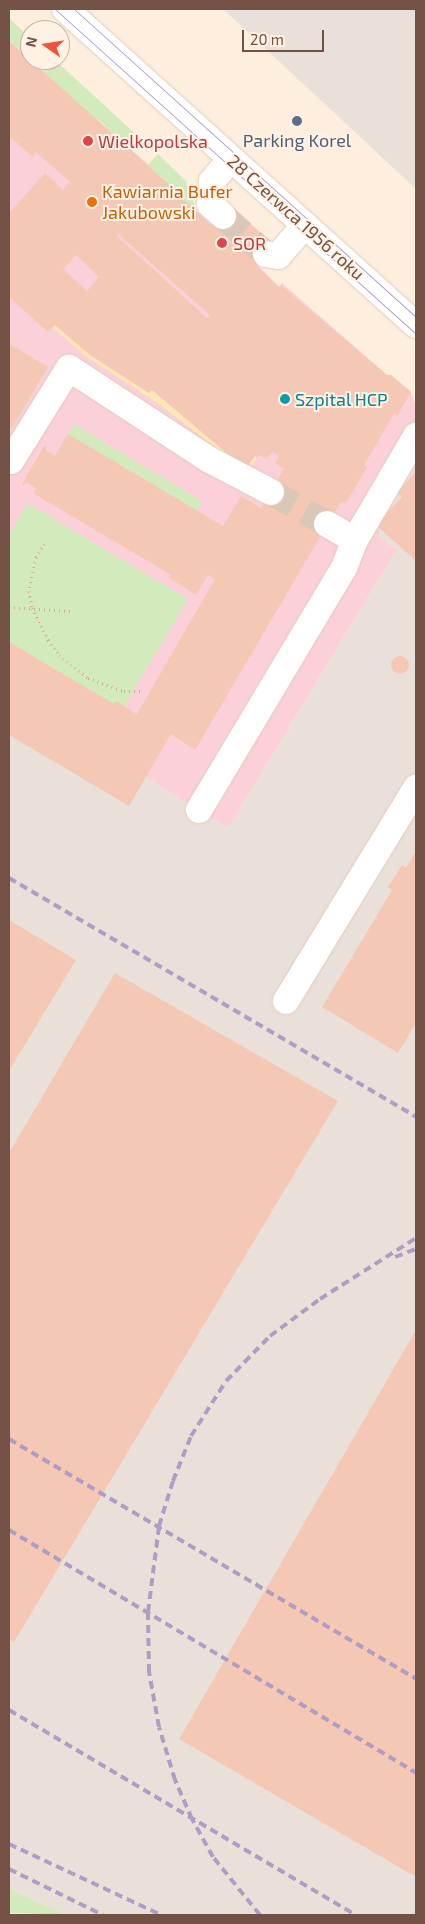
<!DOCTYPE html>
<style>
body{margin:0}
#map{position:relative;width:425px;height:1924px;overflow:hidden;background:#fdeedd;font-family:"Exo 2",sans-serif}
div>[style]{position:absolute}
.industrial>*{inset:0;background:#eae0da}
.medical>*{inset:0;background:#fbd0d9}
.green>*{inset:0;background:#d3eabc;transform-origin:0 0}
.sand>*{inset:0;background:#ffe8b6}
.building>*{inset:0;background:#f4c8b4}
.round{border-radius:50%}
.minor-tunnel>*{height:26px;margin-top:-13px;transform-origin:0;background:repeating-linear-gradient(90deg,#dac7b7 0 26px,transparent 0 39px)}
.path>*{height:3px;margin-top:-1.5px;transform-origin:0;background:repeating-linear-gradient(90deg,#d8ab98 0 1px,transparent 0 5px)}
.roads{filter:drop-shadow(0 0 1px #e3cbbc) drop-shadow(0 0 1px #e3cbbc)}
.minor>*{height:26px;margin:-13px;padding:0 13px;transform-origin:13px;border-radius:13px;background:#fff}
.tram>*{height:1px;margin:-0.5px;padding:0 0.5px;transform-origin:0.5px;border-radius:0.5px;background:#af9dc5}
.rail>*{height:4px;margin-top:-2px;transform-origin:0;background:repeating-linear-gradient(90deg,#af9dc5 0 8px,transparent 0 13px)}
.dots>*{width:14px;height:14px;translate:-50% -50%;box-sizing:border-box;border:2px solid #fff2e4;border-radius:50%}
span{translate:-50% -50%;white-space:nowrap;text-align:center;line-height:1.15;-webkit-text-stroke:4px #fff2e4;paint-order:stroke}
.service-label{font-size:18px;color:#4e5e75}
.health-label{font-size:18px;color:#be3a42}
.left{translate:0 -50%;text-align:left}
.food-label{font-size:18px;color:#c56008}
.street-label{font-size:18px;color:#735245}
.culture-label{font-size:18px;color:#0d838f}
.frame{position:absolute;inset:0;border:10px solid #735245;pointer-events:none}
.north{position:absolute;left:20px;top:20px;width:50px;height:50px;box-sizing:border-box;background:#fff2e4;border:1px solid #c7b2a4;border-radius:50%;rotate:283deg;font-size:14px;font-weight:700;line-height:20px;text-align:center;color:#735245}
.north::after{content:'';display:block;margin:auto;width:18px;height:22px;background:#ed543c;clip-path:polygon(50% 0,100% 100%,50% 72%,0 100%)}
.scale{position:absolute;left:242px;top:30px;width:82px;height:22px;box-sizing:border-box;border:2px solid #735245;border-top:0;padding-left:6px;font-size:15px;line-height:18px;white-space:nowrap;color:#735245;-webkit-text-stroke:4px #fff2e4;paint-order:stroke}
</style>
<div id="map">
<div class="industrial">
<div style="clip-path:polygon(223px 9px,416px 9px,416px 189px)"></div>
<div style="clip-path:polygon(416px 464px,416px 475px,409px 483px,416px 493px,416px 1915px,65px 1915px,9px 1888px,9px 642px,114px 704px,116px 701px,171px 734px,145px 777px,228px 828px,397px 549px,379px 538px,379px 526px)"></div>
</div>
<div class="medical">
<div style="clip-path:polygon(9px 41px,148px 165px,180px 194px,179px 196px,257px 264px,279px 287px,282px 283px,387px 375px,391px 375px,411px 392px,416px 407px,416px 464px,379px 526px,379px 538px,397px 549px,228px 828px,145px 777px,171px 734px,116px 701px,114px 704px,9px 642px)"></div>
</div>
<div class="green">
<div style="clip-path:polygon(9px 18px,30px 38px,30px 58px,9px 41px)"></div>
<div style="clip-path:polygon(32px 60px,55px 60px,141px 139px,131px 150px,99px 120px,97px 122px)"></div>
<div style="clip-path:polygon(158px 154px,186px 181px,197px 212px,148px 165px)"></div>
<div style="left:74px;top:424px;width:150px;height:12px;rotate:31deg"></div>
<div style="clip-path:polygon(27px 503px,188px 599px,124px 706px,114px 704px,9px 642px,9px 535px)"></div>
<div style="clip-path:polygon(9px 1888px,65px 1915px,9px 1913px)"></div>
</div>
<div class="sand">
<div style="clip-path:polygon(55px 325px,90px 355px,149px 393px,152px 390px,230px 456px,247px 465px,255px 456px,257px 458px,248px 469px,229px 458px,159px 404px,87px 357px,52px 327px)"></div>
</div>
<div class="building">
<div style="clip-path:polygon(evenodd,9px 41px,148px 165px,211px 225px,231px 206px,274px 245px,257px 266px,279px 287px,284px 283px,282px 286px,387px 375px,391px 375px,411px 392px,397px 416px,394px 414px,364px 465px,367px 467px,346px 503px,341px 502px,334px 513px,195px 750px,171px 734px,129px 806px,9px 735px,9px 642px,114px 704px,116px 701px,137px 714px,215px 579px,208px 575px,196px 595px,169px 578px,171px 575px,33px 493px,36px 488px,26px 482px,24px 485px,22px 484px,44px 446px,47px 447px,45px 450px,55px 456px,68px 434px,223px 526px,241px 496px,261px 508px,284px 469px,275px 463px,279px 456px,272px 452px,267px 459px,260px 455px,257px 458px,255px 456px,248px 466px,230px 456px,152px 390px,149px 393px,90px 355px,55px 325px,48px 332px,9px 297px,9px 213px,45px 173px,63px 190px,70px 182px,36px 152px,33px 157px,9px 136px,9px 41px,117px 233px,210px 315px,207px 318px,119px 238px,117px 233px,9px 41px,76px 255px,99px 277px,87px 291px,63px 269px,76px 255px)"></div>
<div style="clip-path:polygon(9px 344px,48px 367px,12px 428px,9px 426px)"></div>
<div style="clip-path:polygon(416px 471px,416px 561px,376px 525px,402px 497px,397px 493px)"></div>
<div class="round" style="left:391px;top:656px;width:18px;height:18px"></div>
<div style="clip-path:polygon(416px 851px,416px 1023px,398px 1053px,322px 1007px,392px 890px,388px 887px,402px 865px,406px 868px)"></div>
<div style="clip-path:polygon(9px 920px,76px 960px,9px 1071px)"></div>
<div style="clip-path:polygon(115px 973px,338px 1101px,14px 1642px,9px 1639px,9px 1153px)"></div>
<div style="clip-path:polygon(416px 1330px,416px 1877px,179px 1739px)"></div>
</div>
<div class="minor-tunnel">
<div style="left:223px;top:216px;width:57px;rotate:41.5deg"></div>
<div style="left:271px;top:492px;width:64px;rotate:29.7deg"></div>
</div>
<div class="path">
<div style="left:45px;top:544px;width:16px;rotate:125deg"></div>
<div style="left:36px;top:557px;width:35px;rotate:102deg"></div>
<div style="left:29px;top:591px;width:17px;rotate:80deg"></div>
<div style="left:32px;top:608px;width:36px;rotate:63deg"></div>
<div style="left:48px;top:640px;width:19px;rotate:54deg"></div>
<div style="left:59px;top:655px;width:37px;rotate:38deg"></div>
<div style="left:88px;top:678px;width:38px;rotate:20deg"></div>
<div style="left:124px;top:691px;width:17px"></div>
<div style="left:9px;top:607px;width:61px;rotate:3.8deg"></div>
</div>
<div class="roads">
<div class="minor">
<div style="left:65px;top:9px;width:472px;rotate:42deg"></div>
<div style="left:223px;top:216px;width:18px;rotate:-137deg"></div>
<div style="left:210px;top:204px;width:23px;rotate:-85deg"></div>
<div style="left:212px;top:181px;width:29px;rotate:-49deg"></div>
<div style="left:266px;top:254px;width:12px;rotate:9deg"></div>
<div style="left:278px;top:256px;width:41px;rotate:-48.9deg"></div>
<div style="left:9px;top:460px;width:2px;rotate:27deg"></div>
<div style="left:11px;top:461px;width:110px;rotate:-58.1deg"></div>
<div style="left:69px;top:368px;width:166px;rotate:33.2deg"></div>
<div style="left:208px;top:459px;width:71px;rotate:27.6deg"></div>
<div style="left:327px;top:524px;width:32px;rotate:30deg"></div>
<div style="left:199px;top:810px;width:282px;rotate:-59.1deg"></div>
<div style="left:344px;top:568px;width:30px;rotate:-69deg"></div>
<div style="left:355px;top:540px;width:121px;rotate:-59.6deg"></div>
<div style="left:286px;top:1001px;width:250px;rotate:-58.6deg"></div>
</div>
</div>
<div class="tram">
<div style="left:55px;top:9px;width:486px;rotate:42deg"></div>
<div style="left:74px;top:9px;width:460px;rotate:42deg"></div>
</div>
<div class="rail">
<div style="left:9px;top:878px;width:472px;rotate:30.4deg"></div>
<div style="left:395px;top:1257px;width:22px;rotate:-21deg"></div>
<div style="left:9px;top:1439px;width:472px;rotate:30.5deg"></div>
<div style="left:9px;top:1530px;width:474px;rotate:30.8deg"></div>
<div style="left:9px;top:1710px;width:402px;rotate:30.6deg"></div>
<div style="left:9px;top:1844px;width:168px;rotate:25deg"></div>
<div style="left:9px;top:1869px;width:105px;rotate:26.1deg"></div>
<div style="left:260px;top:1915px;width:75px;rotate:-129deg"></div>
<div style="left:213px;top:1857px;width:43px;rotate:-118.9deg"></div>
<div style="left:192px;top:1819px;width:43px;rotate:-113.6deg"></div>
<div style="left:175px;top:1780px;width:55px;rotate:-106.8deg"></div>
<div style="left:159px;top:1727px;width:56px;rotate:-100.3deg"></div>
<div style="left:149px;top:1672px;width:60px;rotate:-91deg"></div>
<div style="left:148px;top:1612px;width:87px;rotate:-82.7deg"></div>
<div style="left:159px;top:1526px;width:47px;rotate:-72.7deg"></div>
<div style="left:173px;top:1481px;width:48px;rotate:-68.2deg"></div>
<div style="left:191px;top:1436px;width:65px;rotate:-57.5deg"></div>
<div style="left:226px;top:1381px;width:63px;rotate:-45.6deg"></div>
<div style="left:270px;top:1336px;width:62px;rotate:-36.5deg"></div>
<div style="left:320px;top:1299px;width:114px;rotate:-32.4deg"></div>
</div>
<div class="dots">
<div style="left:297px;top:121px;background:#5c6f8a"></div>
<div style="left:88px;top:141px;background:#e0444e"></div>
<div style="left:92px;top:202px;background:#e8710a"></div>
<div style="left:222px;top:243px;background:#e0444e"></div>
<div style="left:285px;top:399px;background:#0f9aa8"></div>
</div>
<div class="service-label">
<span style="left:297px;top:140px">Parking Korel</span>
</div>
<div class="health-label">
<span class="left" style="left:98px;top:141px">Wielkopolska</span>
<span class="left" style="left:233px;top:243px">SOR</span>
</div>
<div class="food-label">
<span class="left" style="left:102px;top:202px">Kawiarnia Bufer<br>Jakubowski</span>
</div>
<div class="street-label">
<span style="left:296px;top:217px;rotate:42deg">28 Czerwca 1956 roku</span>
</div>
<div class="culture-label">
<span class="left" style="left:295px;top:399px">Szpital HCP</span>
</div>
<div class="frame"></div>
<div class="north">N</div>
<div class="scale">20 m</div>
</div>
